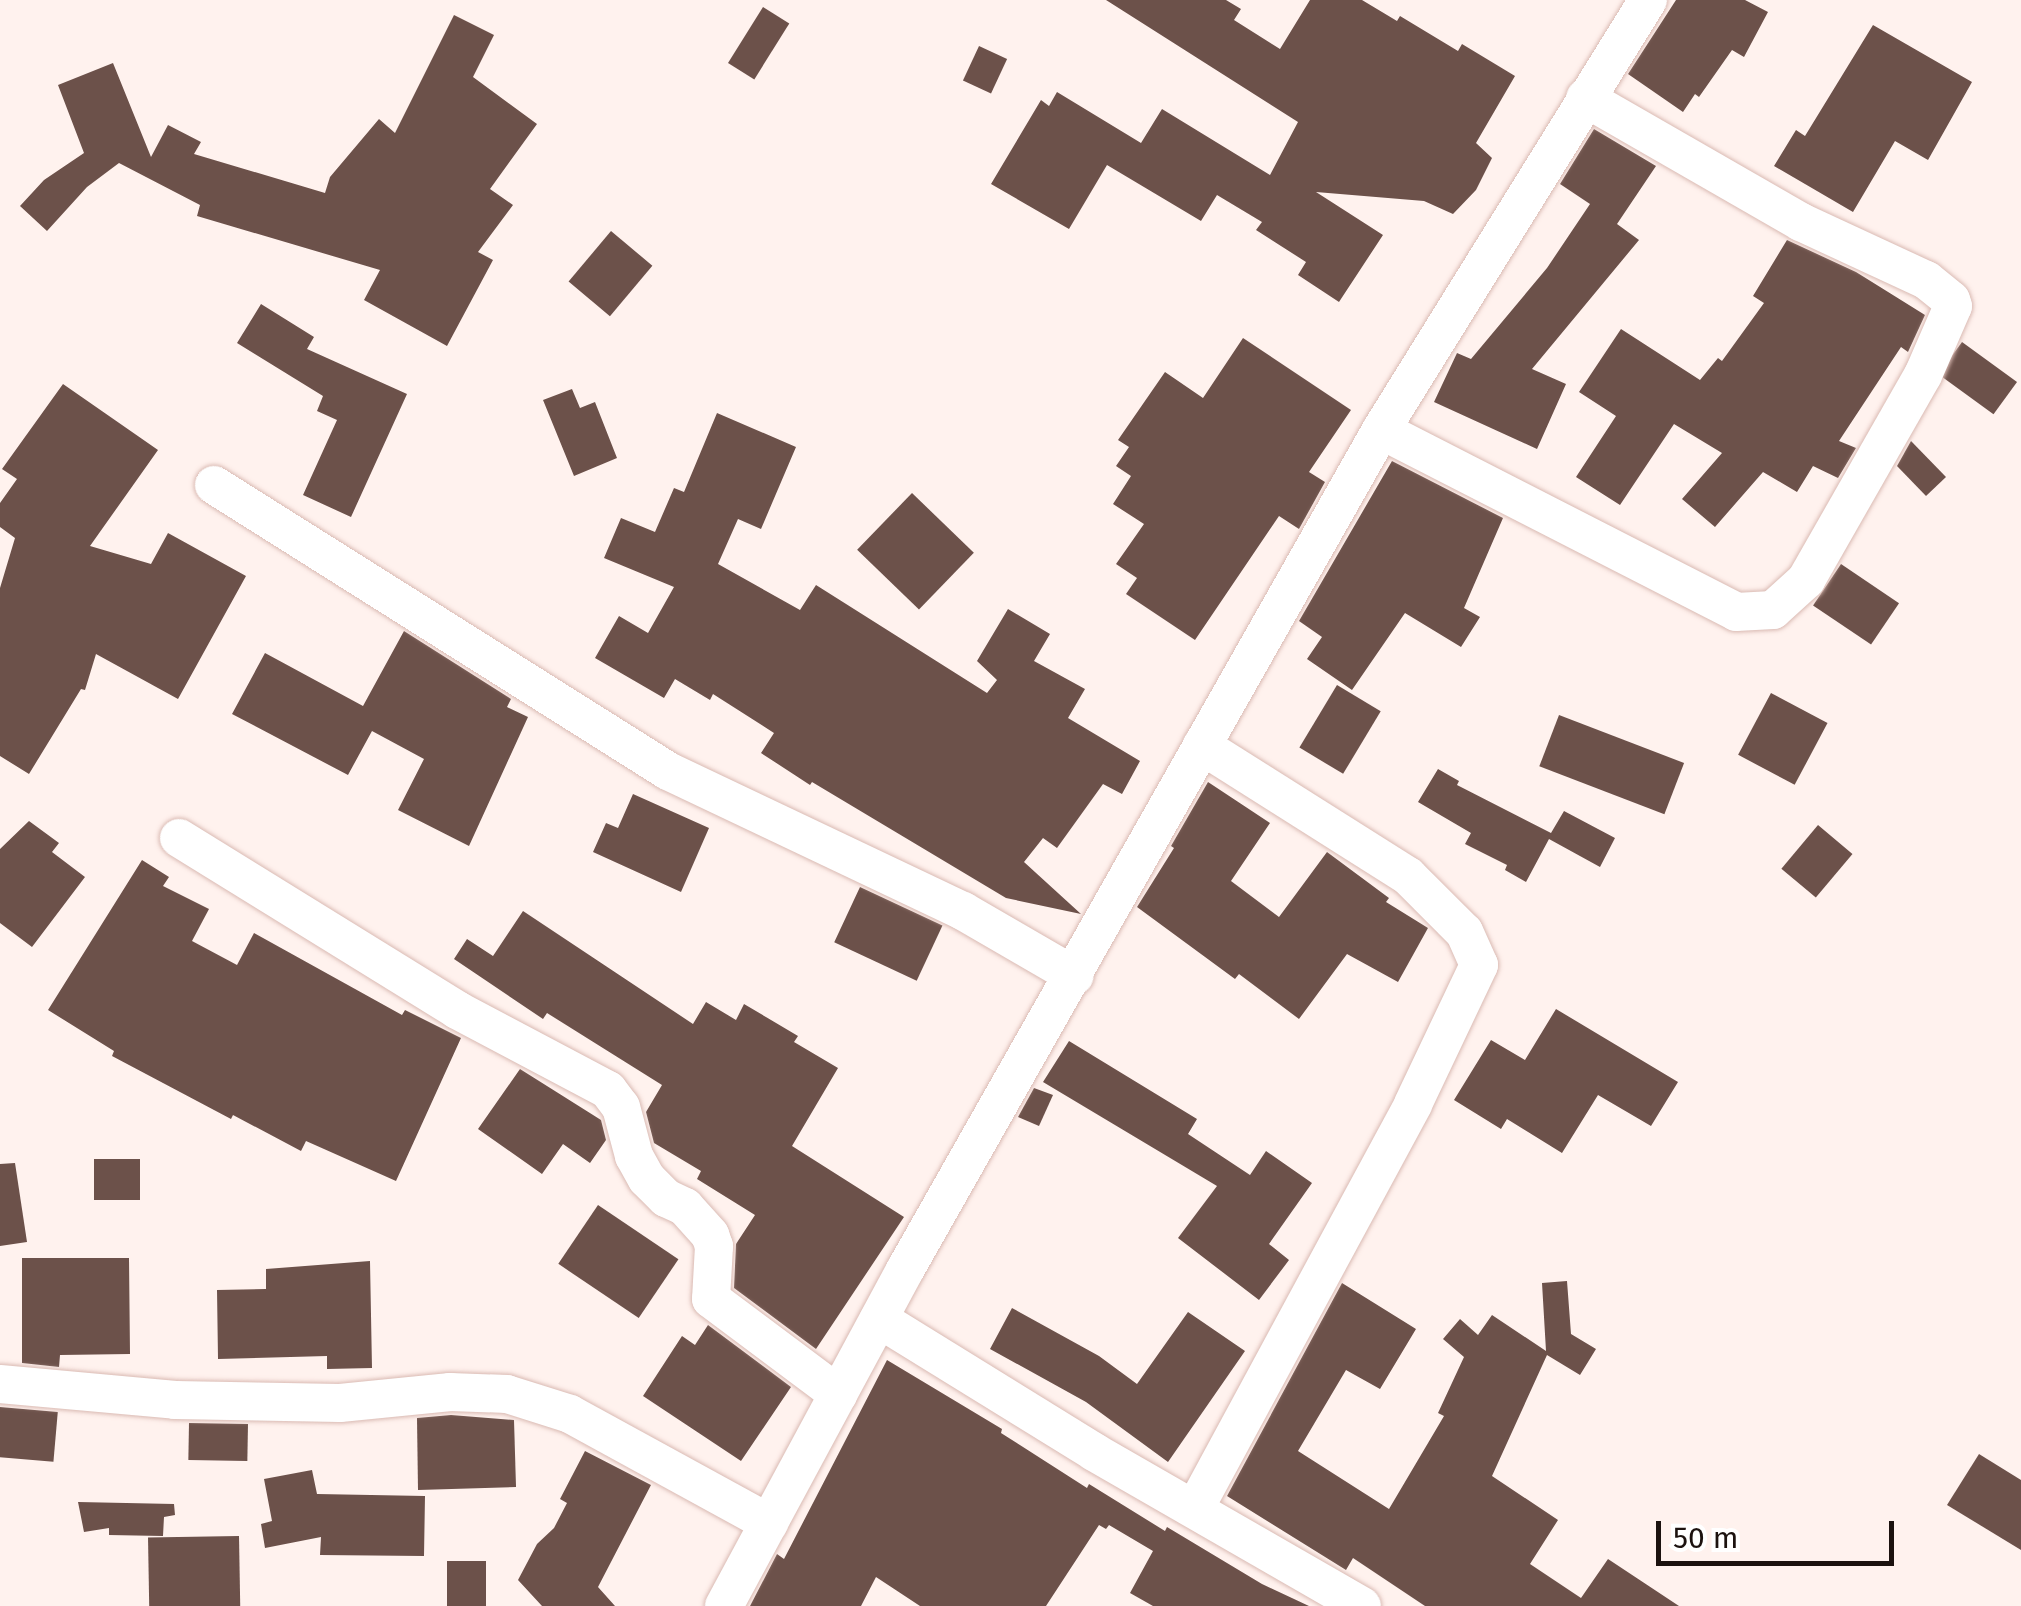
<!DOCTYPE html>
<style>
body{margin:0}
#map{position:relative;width:2021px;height:1606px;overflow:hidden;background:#fff2ee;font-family:"Fira Sans",sans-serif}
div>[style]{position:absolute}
.building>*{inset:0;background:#6c514a;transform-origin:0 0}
.roads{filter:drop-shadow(0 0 2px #dabab3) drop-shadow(0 0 2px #dabab3)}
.minor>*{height:38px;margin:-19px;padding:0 19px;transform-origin:19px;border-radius:19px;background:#fff}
span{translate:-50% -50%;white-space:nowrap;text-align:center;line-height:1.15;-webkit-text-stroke:10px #fff;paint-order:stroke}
.scale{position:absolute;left:1656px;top:1521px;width:238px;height:45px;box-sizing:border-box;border:5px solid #1c120f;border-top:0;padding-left:12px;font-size:30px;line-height:35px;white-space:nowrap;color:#1c120f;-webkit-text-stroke:8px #fff;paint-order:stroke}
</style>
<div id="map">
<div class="building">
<div style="clip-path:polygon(1106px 0,1226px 0,1241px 9px,1234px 20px,1280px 49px,1310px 0,1362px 0,1397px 21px,1400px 16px,1458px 51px,1462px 44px,1515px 76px,1476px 143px,1492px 158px,1476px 190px,1453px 214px,1424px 201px,1316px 192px,1383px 235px,1339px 302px,1298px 275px,1306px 262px,1256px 230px,1262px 222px,1217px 195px,1201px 221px,1107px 165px,1069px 229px,991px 184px,1041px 100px,1049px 106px,1057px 92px,1141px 143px,1162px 109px,1270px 175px,1298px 122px)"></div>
<div style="clip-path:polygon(1676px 0,1745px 0,1768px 12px,1744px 57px,1732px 50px,1699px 97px,1695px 94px,1683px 112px,1628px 74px)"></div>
<div style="left:763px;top:7px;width:31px;height:66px;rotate:32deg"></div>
<div style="clip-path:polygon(454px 15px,494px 35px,473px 77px,537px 124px,490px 189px,513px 205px,478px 252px,493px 260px,447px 346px,364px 300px,380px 270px,197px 216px,200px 205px,119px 163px,87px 187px,47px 231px,20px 206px,44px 180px,84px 153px,58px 85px,113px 63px,151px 157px,168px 125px,201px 142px,194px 154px,325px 193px,330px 177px,379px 119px,395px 133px)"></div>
<div style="clip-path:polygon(1873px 25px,1972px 82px,1928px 160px,1895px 141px,1853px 212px,1774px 166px,1796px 130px,1805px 136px)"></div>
<div style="left:979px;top:46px;width:31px;height:38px;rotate:25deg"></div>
<div style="clip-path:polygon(1594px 129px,1656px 166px,1617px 224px,1639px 240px,1532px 369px,1566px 384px,1537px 449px,1434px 402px,1457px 353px,1471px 359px,1547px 268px,1590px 204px,1560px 184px)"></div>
<div style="left:611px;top:231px;width:54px;height:66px;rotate:40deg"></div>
<div style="clip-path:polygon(1787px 240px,1856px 272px,1925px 315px,1908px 352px,1901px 347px,1839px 441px,1856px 448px,1838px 478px,1813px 466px,1797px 492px,1763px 472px,1715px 527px,1682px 499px,1722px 453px,1674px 424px,1620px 505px,1576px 477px,1616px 416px,1579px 392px,1621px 329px,1700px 380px,1718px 358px,1722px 361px,1764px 303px,1753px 296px)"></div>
<div style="clip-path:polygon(261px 304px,314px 337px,307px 349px,407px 394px,351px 517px,303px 495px,337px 420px,317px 411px,323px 396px,237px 343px)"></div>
<div style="clip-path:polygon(1243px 338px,1351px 410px,1309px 472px,1325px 482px,1299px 529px,1279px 516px,1195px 640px,1126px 594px,1137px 578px,1116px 564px,1144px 524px,1113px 504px,1131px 476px,1116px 466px,1129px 447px,1118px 440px,1165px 372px,1203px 398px)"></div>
<div style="left:1962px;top:342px;width:68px;height:40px;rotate:36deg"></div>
<div style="clip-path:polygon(63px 384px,158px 450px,90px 546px,151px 564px,168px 533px,246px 576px,178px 699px,96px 654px,85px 690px,81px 689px,29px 774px,0 756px,0 588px,15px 538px,0 527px,0 503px,17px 479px,2px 469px)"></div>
<div style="clip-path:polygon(572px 389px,580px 408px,595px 402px,617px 458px,574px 476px,543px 400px)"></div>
<div style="clip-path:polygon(717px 413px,796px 447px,761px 529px,738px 519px,718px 564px,800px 610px,816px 585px,987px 693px,997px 680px,977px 661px,1008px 609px,1050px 634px,1034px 661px,1085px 689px,1068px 718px,1140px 761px,1122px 794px,1103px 784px,1057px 848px,1043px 838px,1024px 862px,1081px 914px,1006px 898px,812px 782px,810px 785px,761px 753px,774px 733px,713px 694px,710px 700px,675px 679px,664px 698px,595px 658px,619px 616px,648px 633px,674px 587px,604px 558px,621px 518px,655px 532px,674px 488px,684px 492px)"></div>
<div style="clip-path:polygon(1911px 441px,1946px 477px,1926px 496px,1897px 466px)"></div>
<div style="clip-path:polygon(1392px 461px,1503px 518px,1464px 608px,1480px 617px,1461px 647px,1405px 613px,1352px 690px,1307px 659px,1322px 637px,1299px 621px)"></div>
<div style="left:912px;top:493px;width:86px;height:79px;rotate:44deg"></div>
<div style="left:1841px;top:564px;width:70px;height:50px;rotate:34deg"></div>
<div style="clip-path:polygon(404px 631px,511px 699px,507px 707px,528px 717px,469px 846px,398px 810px,424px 759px,372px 731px,348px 775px,232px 714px,265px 653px,363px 706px)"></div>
<div style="left:1337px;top:685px;width:51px;height:73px;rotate:31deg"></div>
<div style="left:1771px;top:693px;width:64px;height:70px;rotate:28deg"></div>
<div style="left:1559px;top:715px;width:134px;height:55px;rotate:21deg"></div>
<div style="clip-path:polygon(1438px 769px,1459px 781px,1457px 785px,1551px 833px,1564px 811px,1615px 838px,1600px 867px,1549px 839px,1526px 882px,1505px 870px,1507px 865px,1465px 844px,1471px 833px,1418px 802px)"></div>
<div style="clip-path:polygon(1208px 782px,1270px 823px,1231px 881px,1279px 917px,1327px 852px,1389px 898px,1386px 902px,1428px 928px,1398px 982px,1347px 954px,1299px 1019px,1239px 974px,1235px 979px,1137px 907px,1174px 848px,1171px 846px)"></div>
<div style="clip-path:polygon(633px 794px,709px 828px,681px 892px,593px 852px,606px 823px,618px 828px)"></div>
<div style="clip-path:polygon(29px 821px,59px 843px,52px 852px,85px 877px,32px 947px,0 923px,0 849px)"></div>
<div style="left:1818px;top:825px;width:45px;height:57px;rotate:40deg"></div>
<div style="clip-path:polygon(142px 860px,169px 877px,163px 886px,209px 909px,192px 941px,237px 965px,254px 933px,402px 1015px,405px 1010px,461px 1038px,396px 1181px,306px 1141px,301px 1151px,233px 1115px,231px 1119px,112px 1056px,114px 1051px,48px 1010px)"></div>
<div style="left:860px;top:887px;width:91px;height:61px;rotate:25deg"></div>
<div style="clip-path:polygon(523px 911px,693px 1024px,706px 1002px,736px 1020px,744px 1004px,798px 1036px,794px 1042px,838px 1068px,792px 1146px,904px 1217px,816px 1349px,734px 1288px,736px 1244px,755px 1215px,697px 1179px,701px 1171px,654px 1143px,646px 1112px,662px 1085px,547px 1013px,543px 1019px,454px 959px,467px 939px,493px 956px)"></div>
<div style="clip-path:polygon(1556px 1009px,1678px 1082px,1651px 1126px,1598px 1095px,1562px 1153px,1507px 1119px,1501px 1129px,1454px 1100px,1491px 1040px,1525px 1060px)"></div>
<div style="clip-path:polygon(1069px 1041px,1197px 1119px,1188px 1134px,1250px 1175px,1266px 1151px,1312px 1183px,1269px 1244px,1289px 1260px,1259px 1300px,1178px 1238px,1217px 1186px,1043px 1082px)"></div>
<div style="clip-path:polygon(520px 1069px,601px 1120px,606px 1140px,590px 1163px,563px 1144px,542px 1174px,478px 1129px)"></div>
<div style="clip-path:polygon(1034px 1088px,1053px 1095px,1039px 1126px,1018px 1117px)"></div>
<div style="left:94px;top:1159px;width:46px;height:41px"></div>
<div style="clip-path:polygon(15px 1163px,27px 1242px,0 1246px,0 1164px)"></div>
<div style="left:598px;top:1205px;width:97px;height:71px;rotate:34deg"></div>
<div style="clip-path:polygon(22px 1258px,129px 1258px,130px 1354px,60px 1355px,59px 1367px,22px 1363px)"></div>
<div style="clip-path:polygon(370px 1261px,372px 1368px,327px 1369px,327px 1356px,218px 1359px,217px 1290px,266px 1289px,266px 1269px)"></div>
<div style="clip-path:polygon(1567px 1281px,1571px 1334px,1596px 1349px,1580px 1375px,1547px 1355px,1492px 1476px,1558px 1520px,1530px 1564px,1581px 1598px,1608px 1559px,1679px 1606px,1425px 1606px,1353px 1558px,1346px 1570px,1227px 1496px,1342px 1283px,1416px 1329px,1380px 1389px,1346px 1370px,1298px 1451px,1389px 1509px,1444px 1416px,1438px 1413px,1464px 1357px,1443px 1339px,1460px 1319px,1478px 1335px,1492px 1315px,1546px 1351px,1542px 1283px)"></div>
<div style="clip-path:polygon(1012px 1308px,1099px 1356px,1137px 1384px,1188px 1312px,1245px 1351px,1168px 1462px,1086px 1402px,990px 1349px)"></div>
<div style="clip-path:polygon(708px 1325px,791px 1387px,741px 1461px,643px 1396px,682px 1336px,695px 1345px)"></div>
<div style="clip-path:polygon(887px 1360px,1002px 1429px,1001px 1433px,1087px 1488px,1089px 1484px,1165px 1531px,1167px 1527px,1262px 1584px,1309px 1606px,1153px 1606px,1130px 1593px,1153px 1551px,1109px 1525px,1106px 1529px,1099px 1525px,1046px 1606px,920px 1606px,876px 1577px,861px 1606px,750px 1606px,777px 1554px,784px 1559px)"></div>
<div style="left:0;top:1407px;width:58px;height:50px;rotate:5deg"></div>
<div style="clip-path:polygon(451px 1415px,514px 1420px,516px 1487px,418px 1490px,417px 1418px)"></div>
<div style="left:189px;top:1423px;width:59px;height:37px;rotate:1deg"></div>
<div style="clip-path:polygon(585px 1451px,651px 1485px,598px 1587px,615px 1606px,542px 1606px,518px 1580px,537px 1544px,554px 1528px,567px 1503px,560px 1499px)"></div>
<div style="clip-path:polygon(1979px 1454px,2021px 1480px,2021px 1550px,1947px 1505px)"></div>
<div style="clip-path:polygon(312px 1470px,317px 1494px,425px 1496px,424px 1556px,320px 1555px,321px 1537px,265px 1548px,261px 1524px,272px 1521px,264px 1479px)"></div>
<div style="clip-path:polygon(78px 1502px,174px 1504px,175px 1515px,164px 1517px,163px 1536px,109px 1535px,109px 1528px,84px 1532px)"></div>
<div style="left:239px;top:1536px;width:70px;height:91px;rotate:89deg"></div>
<div style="left:447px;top:1561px;width:39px;height:45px"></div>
</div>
<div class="roads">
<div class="minor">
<div style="left:1381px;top:430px;width:399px;rotate:27.1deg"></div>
<div style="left:1736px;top:612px;width:37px;rotate:-3deg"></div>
<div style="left:1773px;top:610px;width:45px;rotate:-42.3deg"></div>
<div style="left:1806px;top:580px;width:236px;rotate:-60.3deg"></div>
<div style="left:1923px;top:375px;width:75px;rotate:-66.5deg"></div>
<div style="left:1953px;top:306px;width:6px;rotate:-108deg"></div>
<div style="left:1951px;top:300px;width:32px;rotate:-141deg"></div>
<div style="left:1926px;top:280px;width:138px;rotate:-155.1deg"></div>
<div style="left:1801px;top:222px;width:249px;rotate:-150.1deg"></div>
<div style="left:214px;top:485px;width:537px;rotate:32.21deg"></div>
<div style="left:668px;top:771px;width:327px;rotate:25.4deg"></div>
<div style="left:963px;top:911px;width:129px;rotate:30.1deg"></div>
<div style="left:179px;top:838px;width:327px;rotate:31.7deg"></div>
<div style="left:457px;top:1010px;width:171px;rotate:27.9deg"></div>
<div style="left:608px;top:1090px;width:21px;rotate:53deg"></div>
<div style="left:621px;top:1107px;width:51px;rotate:75.1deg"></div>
<div style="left:634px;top:1156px;width:26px;rotate:61deg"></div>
<div style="left:647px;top:1179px;width:27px;rotate:45deg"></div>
<div style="left:666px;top:1198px;width:21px;rotate:25deg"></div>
<div style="left:685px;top:1207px;width:38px;rotate:48deg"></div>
<div style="left:710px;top:1235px;width:12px;rotate:70deg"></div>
<div style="left:714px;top:1246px;width:53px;rotate:93.2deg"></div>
<div style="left:711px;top:1299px;width:159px;rotate:36.8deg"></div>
<div style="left:879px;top:1319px;width:253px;rotate:31.7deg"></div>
<div style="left:1094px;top:1452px;width:309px;rotate:29.9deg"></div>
<div style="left:0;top:1384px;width:176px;rotate:5.2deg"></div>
<div style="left:175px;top:1400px;width:165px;rotate:1deg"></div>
<div style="left:340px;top:1403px;width:111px;rotate:-5.7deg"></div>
<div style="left:450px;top:1392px;width:57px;rotate:2deg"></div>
<div style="left:507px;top:1394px;width:66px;rotate:17.6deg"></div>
<div style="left:570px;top:1414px;width:227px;rotate:28.7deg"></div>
<div style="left:1195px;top:1508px;width:459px;rotate:-61.6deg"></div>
<div style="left:1413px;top:1104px;width:154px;rotate:-64.6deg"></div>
<div style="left:1479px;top:965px;width:36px;rotate:-114deg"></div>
<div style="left:1464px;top:932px;width:79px;rotate:-135deg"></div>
<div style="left:1408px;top:876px;width:244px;rotate:-147.7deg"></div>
<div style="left:724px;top:1606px;width:382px;rotate:-61.7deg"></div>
<div style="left:905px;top:1270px;width:965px;rotate:-60.46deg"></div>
<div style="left:1381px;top:430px;width:506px;rotate:-58.16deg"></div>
</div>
</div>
<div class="scale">50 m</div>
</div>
